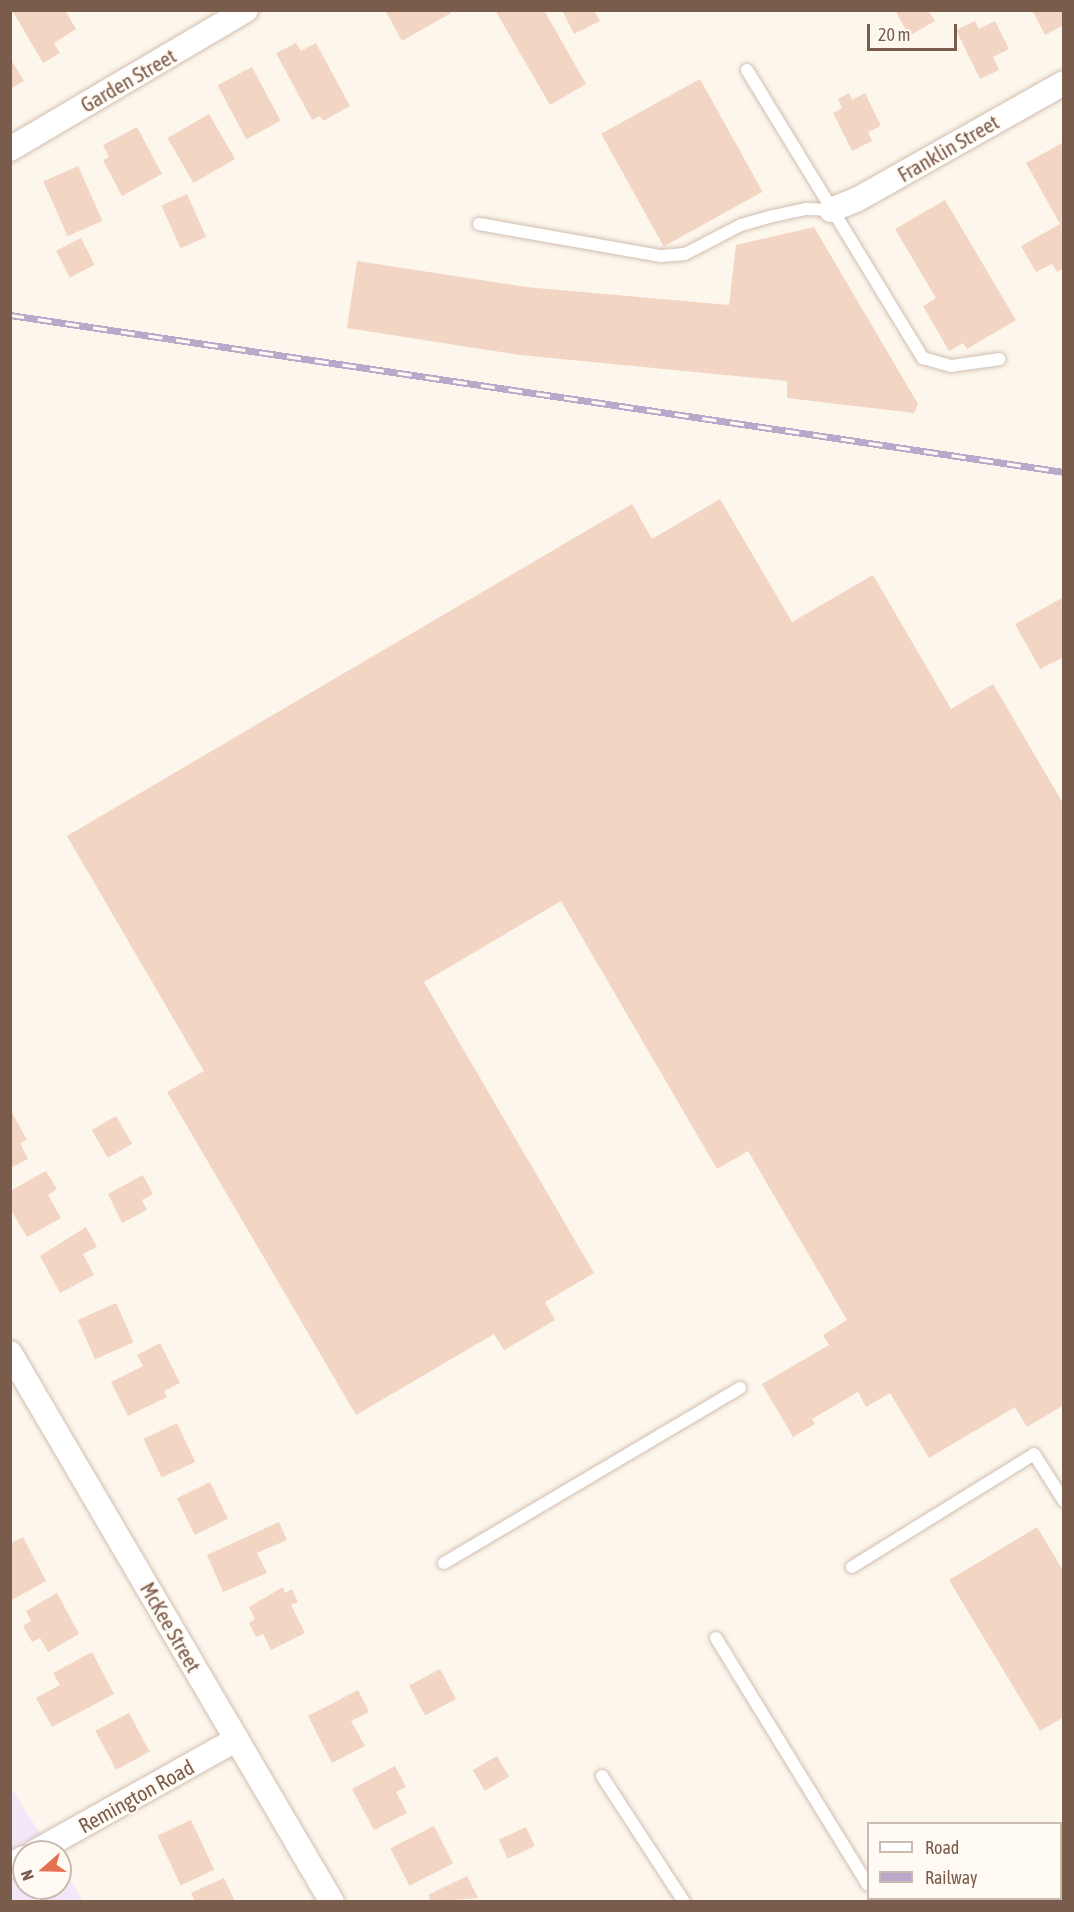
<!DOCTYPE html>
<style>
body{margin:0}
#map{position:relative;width:1074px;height:1912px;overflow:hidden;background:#fdf6ec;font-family:"Asap Condensed",sans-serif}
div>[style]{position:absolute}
.education>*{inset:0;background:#f3e8fa}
.building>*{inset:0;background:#f3d5c3;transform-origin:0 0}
.roads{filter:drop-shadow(0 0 2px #d1beb0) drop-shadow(0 0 2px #d1beb0)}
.service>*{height:12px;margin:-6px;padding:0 6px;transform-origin:6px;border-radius:6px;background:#fff}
.minor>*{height:24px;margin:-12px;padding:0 12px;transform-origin:12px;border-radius:12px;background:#fff}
.rail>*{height:7px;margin-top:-3.5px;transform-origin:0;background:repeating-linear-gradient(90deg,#fffaf3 0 14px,#b9a8c9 0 28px);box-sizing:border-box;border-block:2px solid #b9a8c9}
span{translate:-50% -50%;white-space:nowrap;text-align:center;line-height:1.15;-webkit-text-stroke:4.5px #fffaf3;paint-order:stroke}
.street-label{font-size:21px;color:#7a5c4d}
.frame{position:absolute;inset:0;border:12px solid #7a5c4d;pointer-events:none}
.legend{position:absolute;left:867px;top:1822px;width:195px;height:78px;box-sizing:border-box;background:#fffaf3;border:2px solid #cabbb1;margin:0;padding:8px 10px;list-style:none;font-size:18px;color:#7a5c4d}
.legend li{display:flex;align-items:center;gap:12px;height:30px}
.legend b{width:30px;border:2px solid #cabbb1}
.north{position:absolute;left:12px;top:1840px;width:60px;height:60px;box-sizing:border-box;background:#fffaf3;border:2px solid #cabbb1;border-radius:50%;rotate:250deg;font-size:16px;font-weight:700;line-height:24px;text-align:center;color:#7a5c4d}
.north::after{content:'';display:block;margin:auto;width:21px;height:27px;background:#e76f51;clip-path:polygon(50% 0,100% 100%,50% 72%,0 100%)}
.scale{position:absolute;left:867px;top:24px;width:90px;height:27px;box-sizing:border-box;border:3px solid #7a5c4d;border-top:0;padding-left:8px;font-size:18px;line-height:21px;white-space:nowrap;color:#7a5c4d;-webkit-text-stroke:4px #fffaf3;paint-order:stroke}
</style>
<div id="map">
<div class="education">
<div style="clip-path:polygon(10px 1786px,52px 1852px,24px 1852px,24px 1888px,60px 1888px,60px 1864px,83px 1901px,11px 1901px)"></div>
</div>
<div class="building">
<div style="clip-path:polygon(12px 10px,65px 10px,76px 29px,54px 43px,60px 53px,43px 63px)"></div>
<div style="clip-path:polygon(385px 10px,449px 10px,451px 13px,402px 41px)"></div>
<div style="clip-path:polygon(495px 10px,544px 10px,586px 84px,550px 105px)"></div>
<div style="clip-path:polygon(562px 10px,594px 10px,600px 21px,574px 34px)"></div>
<div style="clip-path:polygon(895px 10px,928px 10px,935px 21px,909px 36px)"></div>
<div style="clip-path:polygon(1032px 10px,1064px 10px,1064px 25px,1045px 35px)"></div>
<div style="clip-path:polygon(975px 21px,979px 29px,995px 21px,1009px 49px,993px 57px,999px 70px,980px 79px,956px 30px)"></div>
<div style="clip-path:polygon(296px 43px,301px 51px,316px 43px,350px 106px,323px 121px,320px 116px,312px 120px,276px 53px)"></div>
<div style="clip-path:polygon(10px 58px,24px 81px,10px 89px)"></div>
<div style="left:252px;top:67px;width:61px;height:39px;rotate:62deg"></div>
<div style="left:700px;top:79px;width:129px;height:113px;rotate:61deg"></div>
<div style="clip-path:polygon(849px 93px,852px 100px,865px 93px,881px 126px,868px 132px,872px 141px,852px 151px,833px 113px,842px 108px,838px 99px)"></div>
<div style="left:209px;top:114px;width:52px;height:48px;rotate:60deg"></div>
<div style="clip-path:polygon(137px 127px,162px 174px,122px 196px,103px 160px,109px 157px,103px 145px)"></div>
<div style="clip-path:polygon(1064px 142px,1064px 268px,1057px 272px,1052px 264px,1036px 272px,1021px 246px,1060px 224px,1026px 163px)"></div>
<div style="left:78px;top:166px;width:60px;height:38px;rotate:66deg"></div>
<div style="left:187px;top:194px;width:47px;height:28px;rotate:66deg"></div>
<div style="clip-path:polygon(945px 200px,1016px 320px,967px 349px,963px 343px,949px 351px,923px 306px,936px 298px,895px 229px)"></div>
<div style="clip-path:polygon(814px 227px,918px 404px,914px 413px,787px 398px,787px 381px,520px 355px,347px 328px,357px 261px,526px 287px,729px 305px,736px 245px)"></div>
<div style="left:81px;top:238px;width:30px;height:28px;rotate:63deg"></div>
<div style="clip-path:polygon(720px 499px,792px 622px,873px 575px,951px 709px,993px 684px,1064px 805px,1064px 1405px,1027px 1427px,1015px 1407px,929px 1458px,890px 1393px,866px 1407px,858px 1392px,812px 1419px,815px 1424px,793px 1437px,762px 1384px,829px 1345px,823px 1335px,847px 1320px,748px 1151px,717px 1169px,561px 901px,424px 982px,594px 1273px,545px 1302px,555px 1320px,504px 1350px,494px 1334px,356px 1415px,167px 1092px,204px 1071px,67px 836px,632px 504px,652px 539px)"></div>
<div style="clip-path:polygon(1064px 597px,1064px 657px,1040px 669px,1015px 624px)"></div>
<div style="clip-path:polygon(10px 1109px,27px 1140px,20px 1143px,28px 1159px,10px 1168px)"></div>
<div style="left:116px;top:1116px;width:32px;height:28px;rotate:60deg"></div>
<div style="clip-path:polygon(46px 1171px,57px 1189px,48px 1195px,61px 1218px,27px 1237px,10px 1208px,10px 1191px)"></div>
<div style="clip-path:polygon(143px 1175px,153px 1194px,142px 1200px,147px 1210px,122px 1223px,108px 1194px)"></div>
<div style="clip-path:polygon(86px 1227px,97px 1247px,83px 1254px,94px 1275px,60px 1293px,40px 1256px)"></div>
<div style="left:116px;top:1303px;width:43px;height:42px;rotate:66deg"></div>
<div style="clip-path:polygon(160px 1343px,180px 1383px,164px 1391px,167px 1397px,128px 1416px,111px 1382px,143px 1366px,137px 1355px)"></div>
<div style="left:177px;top:1423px;width:43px;height:37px;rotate:65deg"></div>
<div style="left:210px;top:1482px;width:41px;height:37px;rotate:64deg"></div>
<div style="clip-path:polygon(279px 1522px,287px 1540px,257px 1553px,267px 1573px,223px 1592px,207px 1555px)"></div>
<div style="clip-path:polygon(1037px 1527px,1064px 1572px,1064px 1717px,1040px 1731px,949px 1580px)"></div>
<div style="clip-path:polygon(23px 1537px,46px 1581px,12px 1600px,10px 1544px)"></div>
<div style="clip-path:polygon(283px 1587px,285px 1593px,292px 1589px,298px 1602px,291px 1605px,305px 1633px,271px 1650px,263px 1634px,256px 1637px,249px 1623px,255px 1619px,249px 1607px)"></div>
<div style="clip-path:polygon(57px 1593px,79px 1634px,48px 1652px,40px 1638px,32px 1642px,23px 1626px,31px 1621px,26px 1611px)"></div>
<div style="clip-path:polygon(92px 1652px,114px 1694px,52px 1727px,36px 1698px,60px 1685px,53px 1673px)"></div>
<div style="left:440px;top:1669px;width:34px;height:35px;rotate:62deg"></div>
<div style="clip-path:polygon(358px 1690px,369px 1712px,351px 1721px,365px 1746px,332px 1763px,308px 1716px)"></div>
<div style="left:129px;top:1713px;width:44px;height:38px;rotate:62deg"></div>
<div style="left:497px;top:1756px;width:24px;height:28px;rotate:60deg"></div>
<div style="clip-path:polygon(395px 1766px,406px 1787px,396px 1792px,407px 1813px,374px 1830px,352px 1789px)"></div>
<div style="left:191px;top:1820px;width:55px;height:37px;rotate:65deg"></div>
<div style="left:434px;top:1826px;width:42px;height:49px;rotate:63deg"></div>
<div style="left:526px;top:1827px;width:21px;height:30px;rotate:65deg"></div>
<div style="clip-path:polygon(467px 1876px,478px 1898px,431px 1902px,428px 1895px)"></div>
<div style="clip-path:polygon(224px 1878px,235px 1902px,195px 1902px,191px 1893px)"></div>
</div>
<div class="roads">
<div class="service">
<div style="left:747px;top:70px;width:338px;rotate:58.6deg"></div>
<div style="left:923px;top:358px;width:29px;rotate:16deg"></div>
<div style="left:951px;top:366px;width:49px;rotate:-8.1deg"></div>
<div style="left:479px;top:224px;width:185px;rotate:10deg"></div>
<div style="left:661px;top:256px;width:24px;rotate:-5deg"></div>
<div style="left:685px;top:254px;width:63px;rotate:-27.4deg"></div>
<div style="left:741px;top:225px;width:33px;rotate:-16deg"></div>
<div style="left:773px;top:216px;width:34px;rotate:-12deg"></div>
<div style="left:806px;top:209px;width:25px;rotate:2deg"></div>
<div style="left:444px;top:1563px;width:344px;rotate:-30.6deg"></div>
<div style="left:852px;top:1567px;width:214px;rotate:-31.8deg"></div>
<div style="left:1034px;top:1454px;width:56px;rotate:57.4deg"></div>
<div style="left:716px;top:1638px;width:290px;rotate:58.4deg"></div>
<div style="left:602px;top:1776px;width:150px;rotate:56.9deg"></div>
</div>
<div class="minor">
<div style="left:10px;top:149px;width:274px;rotate:-30.5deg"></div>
<div style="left:831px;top:210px;width:29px;rotate:-22deg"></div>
<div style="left:858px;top:199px;width:236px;rotate:-29.4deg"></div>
<div style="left:10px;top:1353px;width:636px;rotate:59.61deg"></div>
<div style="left:35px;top:1852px;width:231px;rotate:-29.2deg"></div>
<div style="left:10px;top:1866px;width:16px;rotate:-30deg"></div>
</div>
</div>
<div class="rail">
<div style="left:10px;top:315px;width:1066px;rotate:8.47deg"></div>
</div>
<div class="street-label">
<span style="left:128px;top:80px;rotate:-30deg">Garden Street</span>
<span style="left:948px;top:148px;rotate:-30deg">Franklin Street</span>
<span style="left:171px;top:1627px;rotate:60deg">McKee Street</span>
<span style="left:136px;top:1796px;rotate:-29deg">Remington Road</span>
</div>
<div class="frame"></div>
<ul class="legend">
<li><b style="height:8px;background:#fff"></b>Road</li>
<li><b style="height:8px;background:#b9a8c9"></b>Railway</li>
</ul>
<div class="north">N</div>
<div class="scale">20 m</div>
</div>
